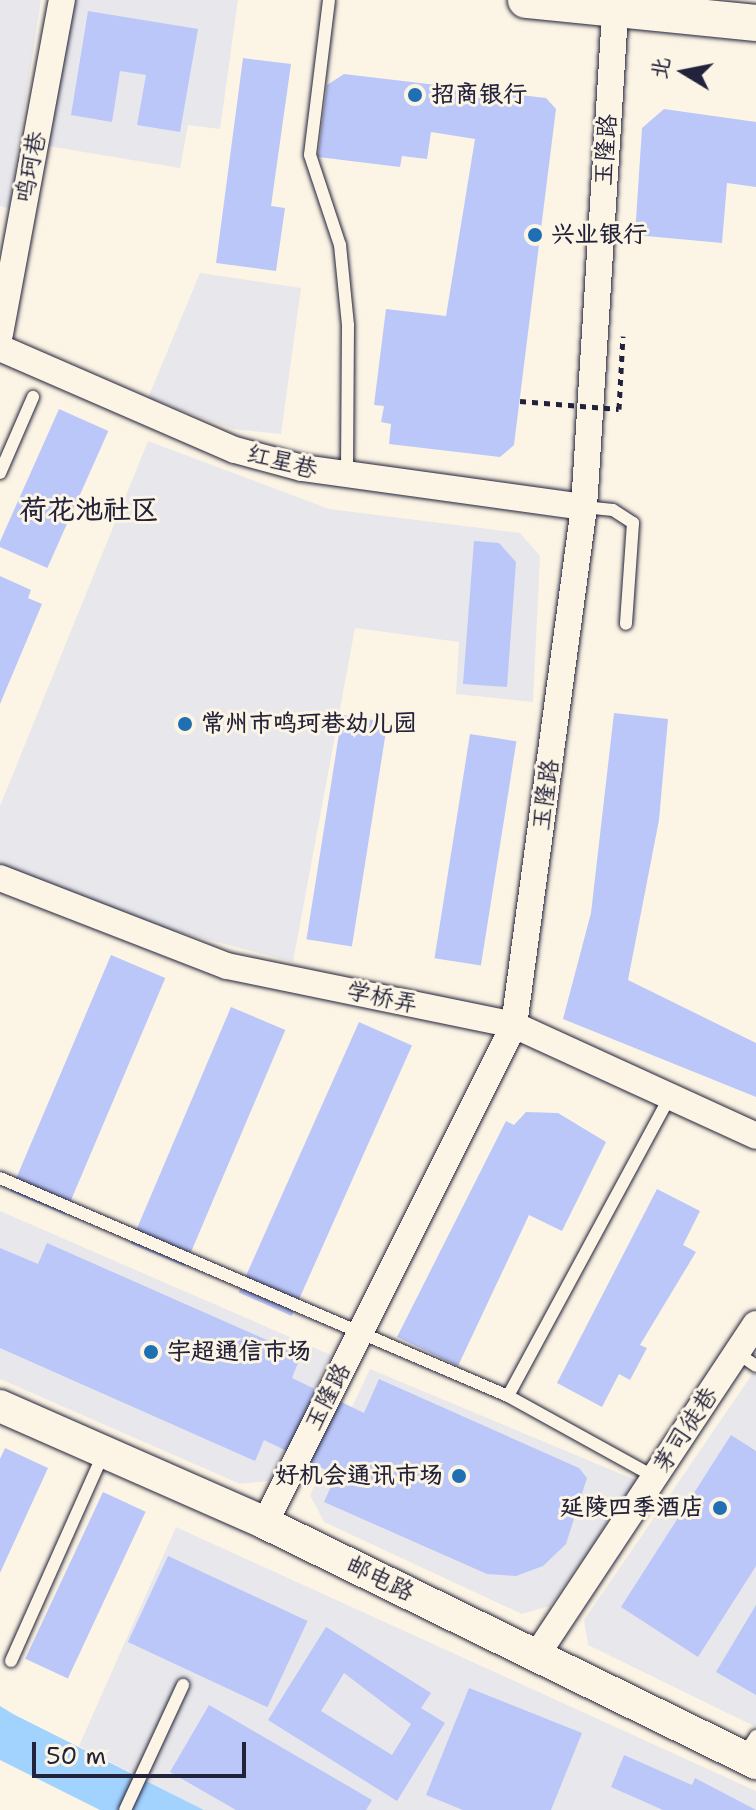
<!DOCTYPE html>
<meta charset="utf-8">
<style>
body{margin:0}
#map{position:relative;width:756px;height:1810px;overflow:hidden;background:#fcf5e5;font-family:"Shantell Sans","LXGW WenKai TC",sans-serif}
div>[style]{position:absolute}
.built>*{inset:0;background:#e8e7eb}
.water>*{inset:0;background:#a2d2fe}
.building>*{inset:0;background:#bbc7f8;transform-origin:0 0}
.roads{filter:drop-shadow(0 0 2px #22223b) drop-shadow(0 0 2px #22223b)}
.service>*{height:12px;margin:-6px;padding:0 6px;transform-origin:6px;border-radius:6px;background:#fcf5e5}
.minor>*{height:26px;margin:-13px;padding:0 13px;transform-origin:13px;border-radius:13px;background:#fcf5e5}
.tertiary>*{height:32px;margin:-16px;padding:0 16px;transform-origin:16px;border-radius:16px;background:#fcf5e5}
.secondary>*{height:36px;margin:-18px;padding:0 18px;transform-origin:18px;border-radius:18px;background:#fcf5e5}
.path-bridge>*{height:5px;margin-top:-2.5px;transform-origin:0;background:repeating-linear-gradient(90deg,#22223b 0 6px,transparent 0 12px)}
.dots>*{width:22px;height:22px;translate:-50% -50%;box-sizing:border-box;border:4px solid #fcf5e5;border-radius:50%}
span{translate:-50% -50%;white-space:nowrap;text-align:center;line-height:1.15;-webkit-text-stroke:6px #fcf5e5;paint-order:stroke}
.poi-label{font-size:24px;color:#22223b;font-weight:700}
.left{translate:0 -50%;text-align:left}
.right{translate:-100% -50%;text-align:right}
.street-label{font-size:24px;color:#22223b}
.quarter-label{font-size:28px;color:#22223b;font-weight:700}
.north{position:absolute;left:644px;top:32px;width:80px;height:80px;-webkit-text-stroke:6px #fcf5e5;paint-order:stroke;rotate:280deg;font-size:22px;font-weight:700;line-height:32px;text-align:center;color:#22223b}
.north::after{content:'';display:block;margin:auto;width:28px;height:36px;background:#22223b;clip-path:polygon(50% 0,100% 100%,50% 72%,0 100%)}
.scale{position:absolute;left:32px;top:1742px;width:214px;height:36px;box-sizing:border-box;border:4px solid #22223b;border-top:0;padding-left:10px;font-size:24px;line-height:28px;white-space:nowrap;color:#22223b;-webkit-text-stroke:6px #fcf5e5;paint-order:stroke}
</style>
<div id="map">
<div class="built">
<div style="clip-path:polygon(0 0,41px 0,9px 208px,0 206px)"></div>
<div style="clip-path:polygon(74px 0,238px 0,220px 129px,188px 125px,180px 168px,48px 146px)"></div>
<div style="clip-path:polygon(200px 273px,301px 288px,281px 434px,233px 429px,148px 398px)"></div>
<div style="clip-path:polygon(148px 441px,329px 509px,520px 533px,540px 556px,533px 702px,456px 694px,459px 642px,355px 628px,293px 962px,167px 929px,0 866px,0 806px)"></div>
<div style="clip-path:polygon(0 1211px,331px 1355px,269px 1481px,240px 1484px,0 1379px)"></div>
<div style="clip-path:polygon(370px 1369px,638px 1481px,550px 1606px,522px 1614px,324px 1522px,310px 1495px)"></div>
<div style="clip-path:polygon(753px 1373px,756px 1374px,756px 1727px,588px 1645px,584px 1620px)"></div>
<div style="clip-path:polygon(176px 1527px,756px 1791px,756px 1810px,204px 1810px,79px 1746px)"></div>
</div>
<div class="water">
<div style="clip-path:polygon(0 1706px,13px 1714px,204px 1810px,100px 1810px,0 1760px)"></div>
</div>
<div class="building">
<div style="clip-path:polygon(88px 11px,198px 29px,180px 132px,137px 125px,146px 75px,120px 71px,112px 122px,71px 115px)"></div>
<div style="clip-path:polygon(243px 58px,291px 64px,271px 206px,285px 208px,276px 271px,216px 263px)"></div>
<div style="clip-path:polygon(344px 74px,546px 98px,556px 109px,514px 445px,500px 457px,389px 444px,391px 424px,381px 422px,384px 406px,374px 405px,386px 309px,446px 316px,475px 139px,431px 132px,427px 159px,402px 156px,400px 167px,318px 157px,327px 85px)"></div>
<div style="clip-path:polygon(664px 109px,756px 122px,756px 187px,727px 183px,722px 243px,635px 235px,642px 128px)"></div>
<div style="left:59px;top:409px;width:54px;height:150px;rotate:24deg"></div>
<div style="clip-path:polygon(474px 541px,499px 543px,516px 562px,507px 687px,463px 684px)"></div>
<div style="clip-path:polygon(0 576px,31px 590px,28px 598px,42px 604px,0 704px)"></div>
<div style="clip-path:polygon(614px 713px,668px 719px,659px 820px,628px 980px,756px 1043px,756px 1097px,563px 1019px,591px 913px)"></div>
<div style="left:342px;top:715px;width:46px;height:227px;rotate:9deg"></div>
<div style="left:470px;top:734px;width:47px;height:227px;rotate:9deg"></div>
<div style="left:111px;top:955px;width:59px;height:257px;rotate:23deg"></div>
<div style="left:231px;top:1007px;width:59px;height:257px;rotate:23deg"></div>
<div style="left:359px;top:1022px;width:58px;height:296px;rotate:24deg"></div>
<div style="clip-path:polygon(526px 1112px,558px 1113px,606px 1142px,562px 1231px,529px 1215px,458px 1366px,397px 1337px,506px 1121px,514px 1125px)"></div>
<div style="clip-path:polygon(657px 1189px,700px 1211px,683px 1245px,696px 1252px,640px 1345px,647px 1348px,630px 1380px,619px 1374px,602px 1407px,557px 1383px)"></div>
<div style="clip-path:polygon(47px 1243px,301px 1355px,292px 1378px,364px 1413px,379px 1379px,579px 1468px,587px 1478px,566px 1544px,543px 1566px,516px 1576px,487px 1574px,324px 1502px,336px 1475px,264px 1440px,255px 1461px,0 1348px,0 1248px,38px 1264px)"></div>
<div style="clip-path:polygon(731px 1435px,756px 1451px,756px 1566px,698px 1657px,621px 1607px)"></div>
<div style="clip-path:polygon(5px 1448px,48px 1468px,0 1573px,0 1459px)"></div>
<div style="left:103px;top:1492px;width:47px;height:184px;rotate:25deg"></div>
<div style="left:168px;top:1556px;width:154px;height:95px;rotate:25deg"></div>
<div style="clip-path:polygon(756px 1605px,756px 1695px,716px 1672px)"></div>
<div style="clip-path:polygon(evenodd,326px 1627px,431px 1693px,421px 1708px,445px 1723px,397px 1801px,268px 1720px,326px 1627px,344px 1673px,411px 1724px,392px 1755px,321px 1711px,344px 1673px)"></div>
<div style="clip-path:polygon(469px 1688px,582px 1733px,551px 1810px,463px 1810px,426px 1795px)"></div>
<div style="clip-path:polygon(209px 1705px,372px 1800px,366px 1810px,236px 1810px,170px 1772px)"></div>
<div style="clip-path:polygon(624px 1755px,692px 1785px,695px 1778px,756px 1810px,663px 1810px,611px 1787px)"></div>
</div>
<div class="roads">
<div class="service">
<div style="left:329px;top:0;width:156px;rotate:97deg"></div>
<div style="left:310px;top:155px;width:95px;rotate:71.6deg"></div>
<div style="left:340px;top:245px;width:80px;rotate:84.3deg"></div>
<div style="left:348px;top:325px;width:152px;rotate:90.4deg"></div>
<div style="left:0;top:473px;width:83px;rotate:-66.5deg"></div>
<div style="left:584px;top:507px;width:29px;rotate:6deg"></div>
<div style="left:613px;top:510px;width:24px;rotate:33deg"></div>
<div style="left:633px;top:523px;width:101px;rotate:94deg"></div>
<div style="left:0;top:1178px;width:553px;rotate:23.23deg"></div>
<div style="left:508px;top:1396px;width:168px;rotate:28.9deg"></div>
<div style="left:737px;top:1353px;width:23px;rotate:34deg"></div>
<div style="left:508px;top:1396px;width:340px;rotate:-61.6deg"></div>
<div style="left:11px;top:1661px;width:229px;rotate:-66deg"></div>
<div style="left:743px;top:1756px;width:24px;rotate:-57deg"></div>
<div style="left:125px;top:1810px;width:138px;rotate:-65.1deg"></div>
</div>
<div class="minor">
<div style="left:0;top:334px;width:340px;rotate:-79.5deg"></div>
<div style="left:0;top:348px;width:256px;rotate:23.5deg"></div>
<div style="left:235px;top:450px;width:69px;rotate:15deg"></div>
<div style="left:302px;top:468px;width:285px;rotate:7.9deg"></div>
<div style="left:0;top:878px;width:243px;rotate:21.2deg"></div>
<div style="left:227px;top:966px;width:293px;rotate:11.6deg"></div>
<div style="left:514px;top:1025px;width:266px;rotate:24.6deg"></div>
<div style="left:265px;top:1523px;width:557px;rotate:-63.43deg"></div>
<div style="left:514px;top:1025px;width:523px;rotate:-82.3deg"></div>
<div style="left:584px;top:507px;width:498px;rotate:-86.4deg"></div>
<div style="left:536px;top:1656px;width:398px;rotate:-56.5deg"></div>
</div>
<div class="tertiary">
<div style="left:0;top:1406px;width:290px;rotate:23.8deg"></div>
<div style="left:265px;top:1523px;width:547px;rotate:26.05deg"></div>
</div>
<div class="secondary">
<div style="left:526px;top:0;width:231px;rotate:5.7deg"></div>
</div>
</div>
<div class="path-bridge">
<div style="left:520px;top:401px;width:99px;rotate:4.6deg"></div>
<div style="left:619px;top:409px;width:73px;rotate:-86.9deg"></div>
</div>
<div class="dots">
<div style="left:415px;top:95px;background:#1f6fb2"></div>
<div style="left:535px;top:235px;background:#1f6fb2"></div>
<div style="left:185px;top:724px;background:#1f6fb2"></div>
<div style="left:151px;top:1352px;background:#1f6fb2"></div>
<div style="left:459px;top:1476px;background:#1f6fb2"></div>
<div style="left:720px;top:1508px;background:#1f6fb2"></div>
</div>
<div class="poi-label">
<span class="left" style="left:431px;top:95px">招商银行</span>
<span class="left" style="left:551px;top:235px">兴业银行</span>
<span class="left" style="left:201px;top:724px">常州市鸣珂巷幼儿园</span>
<span class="left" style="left:167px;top:1352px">宇超通信市场</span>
<span class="right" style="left:443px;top:1476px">好机会通讯市场</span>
<span class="right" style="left:704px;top:1508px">延陵四季酒店</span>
</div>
<div class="street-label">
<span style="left:606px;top:150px;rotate:-86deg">玉隆路</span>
<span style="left:31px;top:167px;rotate:-79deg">鸣珂巷</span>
<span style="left:282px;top:462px;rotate:14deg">红星巷</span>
<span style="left:546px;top:795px;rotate:-82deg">玉隆路</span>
<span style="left:382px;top:998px;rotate:12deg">学桥弄</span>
<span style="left:328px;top:1397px;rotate:-63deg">玉隆路</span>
<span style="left:686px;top:1430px;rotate:-57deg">茅司徒巷</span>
<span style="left:380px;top:1579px;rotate:26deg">邮电路</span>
</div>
<div class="quarter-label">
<span style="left:89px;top:509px">荷花池社区</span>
</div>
<div class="north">北</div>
<div class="scale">50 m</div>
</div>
